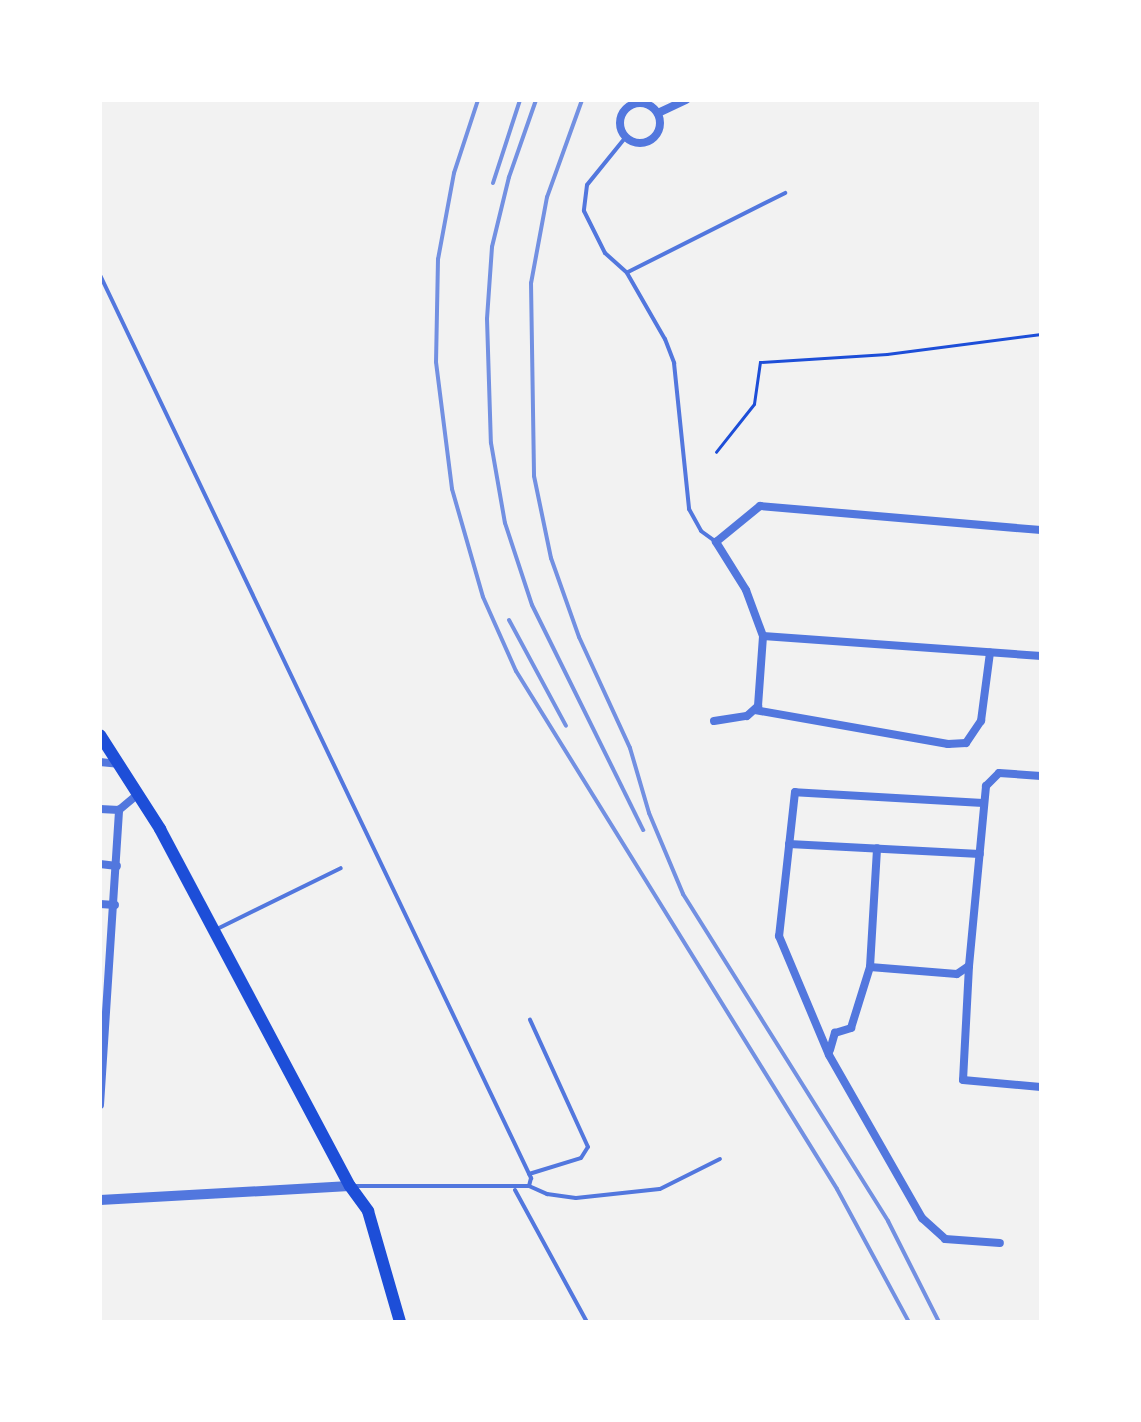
<!DOCTYPE html>
<style>
body{margin:0}
#map{position:relative;width:1141px;height:1422px;overflow:hidden;background:#f2f2f2;font-family:"Public Sans",sans-serif}
div>[style]{position:absolute}
.path>*{height:2.5px;margin:-1.25px;padding:0 1.25px;transform-origin:1.25px;border-radius:1.25px;background:#1d4ed8}
.service>*{height:4px;margin:-2px;padding:0 2px;transform-origin:2px;border-radius:2px;background:#5277de}
.minor>*{height:8px;margin:-4px;padding:0 4px;transform-origin:4px;border-radius:4px;background:#5277de}
.minor>.ring{margin:-4px;padding:0;box-sizing:content-box;background:none;border:8px solid #5277de;border-radius:50%}
.tertiary>*{height:10px;margin:-5px;padding:0 5px;transform-origin:5px;border-radius:5px;background:#5277de}
.primary>*{height:12px;margin:-6px;padding:0 6px;transform-origin:6px;border-radius:6px;background:#1d4ed8}
.rail>*{height:4px;margin:-2px;padding:0 2px;transform-origin:2px;border-radius:2px;background:#7290e2}
span{translate:-50% -50%;white-space:nowrap;text-align:center;line-height:1.15;-webkit-text-stroke:8px #fff;paint-order:stroke}
.frame{position:absolute;inset:0;border:102px solid #fff;pointer-events:none}
</style>
<div id="map">
<div class="path">
<div style="left:716px;top:452px;width:61px;rotate:-51.6deg"></div>
<div style="left:754px;top:404px;width:42px;rotate:-81.9deg"></div>
<div style="left:760px;top:362px;width:127px;rotate:-3.6deg"></div>
<div style="left:887px;top:354px;width:155px;rotate:-7.4deg"></div>
</div>
<div class="service">
<div style="left:625px;top:138px;width:60px;rotate:129deg"></div>
<div style="left:587px;top:185px;width:26px;rotate:97deg"></div>
<div style="left:584px;top:211px;width:47px;rotate:63.4deg"></div>
<div style="left:605px;top:253px;width:30px;rotate:42deg"></div>
<div style="left:627px;top:273px;width:76px;rotate:60.1deg"></div>
<div style="left:665px;top:339px;width:26px;rotate:69deg"></div>
<div style="left:674px;top:363px;width:147px;rotate:84.1deg"></div>
<div style="left:689px;top:509px;width:25px;rotate:61deg"></div>
<div style="left:701px;top:531px;width:19px;rotate:36deg"></div>
<div style="left:628px;top:272px;width:176px;rotate:-26.7deg"></div>
<div style="left:100px;top:275px;width:1001px;rotate:64.48deg"></div>
<div style="left:531px;top:1178px;width:8px;rotate:104deg"></div>
<div style="left:215px;top:930px;width:140px;rotate:-26.2deg"></div>
<div style="left:529px;top:1174px;width:54px;rotate:-17.1deg"></div>
<div style="left:581px;top:1158px;width:13px;rotate:-58deg"></div>
<div style="left:588px;top:1147px;width:140px;rotate:-114.5deg"></div>
<div style="left:355px;top:1186px;width:174px"></div>
<div style="left:529px;top:1186px;width:20px;rotate:24deg"></div>
<div style="left:547px;top:1194px;width:29px;rotate:8deg"></div>
<div style="left:576px;top:1198px;width:84px;rotate:-6.1deg"></div>
<div style="left:660px;top:1189px;width:67px;rotate:-26.6deg"></div>
<div style="left:515px;top:1190px;width:150px;rotate:61.4deg"></div>
</div>
<div class="minor">
<div class="ring" style="left:620px;top:103px;width:32px;height:32px"></div>
<div style="left:658px;top:113px;width:31px;rotate:-25deg"></div>
<div style="left:763px;top:636px;width:279px;rotate:4.1deg"></div>
<div style="left:755px;top:710px;width:196px;rotate:10deg"></div>
<div style="left:948px;top:744px;width:18px;rotate:-3deg"></div>
<div style="left:966px;top:743px;width:27px;rotate:-56deg"></div>
<div style="left:981px;top:721px;width:69px;rotate:-82.5deg"></div>
<div style="left:714px;top:721px;width:33px;rotate:-9deg"></div>
<div style="left:747px;top:716px;width:15px;rotate:-42deg"></div>
<div style="left:758px;top:706px;width:70px;rotate:-85.9deg"></div>
<div style="left:763px;top:636px;width:49px;rotate:-110.3deg"></div>
<div style="left:746px;top:590px;width:57px;rotate:-122deg"></div>
<div style="left:716px;top:542px;width:57px;rotate:-39.3deg"></div>
<div style="left:760px;top:506px;width:282px;rotate:4.9deg"></div>
<div style="left:100px;top:762px;width:18px;rotate:6deg"></div>
<div style="left:983px;top:803px;width:188px;rotate:-176.7deg"></div>
<div style="left:795px;top:792px;width:145px;rotate:96.3deg"></div>
<div style="left:779px;top:936px;width:129px;rotate:67.2deg"></div>
<div style="left:829px;top:1055px;width:188px;rotate:60.3deg"></div>
<div style="left:922px;top:1218px;width:31px;rotate:42deg"></div>
<div style="left:945px;top:1239px;width:55px;rotate:4.2deg"></div>
<div style="left:100px;top:809px;width:19px;rotate:3deg"></div>
<div style="left:119px;top:810px;width:23px;rotate:-40deg"></div>
<div style="left:789px;top:844px;width:191px;rotate:3deg"></div>
<div style="left:100px;top:864px;width:17px;rotate:7deg"></div>
<div style="left:100px;top:904px;width:15px;rotate:4deg"></div>
<div style="left:969px;top:966px;width:114px;rotate:93deg"></div>
<div style="left:963px;top:1080px;width:78px;rotate:5.1deg"></div>
<div style="left:870px;top:967px;width:87px;rotate:4.6deg"></div>
<div style="left:957px;top:974px;width:14px;rotate:-34deg"></div>
<div style="left:969px;top:966px;width:181px;rotate:-84.6deg"></div>
<div style="left:986px;top:786px;width:18px;rotate:-45deg"></div>
<div style="left:999px;top:773px;width:42px;rotate:4.1deg"></div>
<div style="left:830px;top:1050px;width:18px;rotate:-74deg"></div>
<div style="left:835px;top:1033px;width:17px;rotate:-17deg"></div>
<div style="left:851px;top:1028px;width:64px;rotate:-72.7deg"></div>
<div style="left:870px;top:967px;width:119px;rotate:-86.6deg"></div>
<div style="left:100px;top:1105px;width:296px;rotate:-86.3deg"></div>
</div>
<div class="tertiary">
<div style="left:100px;top:1200px;width:250px;rotate:-3.2deg"></div>
</div>
<div class="primary">
<div style="left:100px;top:735px;width:112px;rotate:57.4deg"></div>
<div style="left:160px;top:829px;width:404px;rotate:62deg"></div>
<div style="left:350px;top:1186px;width:31px;rotate:54deg"></div>
<div style="left:368px;top:1211px;width:116px;rotate:73.9deg"></div>
</div>
<div class="rail">
<div style="left:478px;top:100px;width:77px;rotate:108.2deg"></div>
<div style="left:454px;top:173px;width:87px;rotate:100.5deg"></div>
<div style="left:438px;top:259px;width:103px;rotate:91.1deg"></div>
<div style="left:436px;top:362px;width:128px;rotate:82.8deg"></div>
<div style="left:452px;top:489px;width:112px;rotate:74deg"></div>
<div style="left:483px;top:597px;width:81px;rotate:66deg"></div>
<div style="left:516px;top:671px;width:609px;rotate:58.21deg"></div>
<div style="left:837px;top:1189px;width:151px;rotate:61.6deg"></div>
<div style="left:536px;top:100px;width:82px;rotate:109.3deg"></div>
<div style="left:509px;top:177px;width:72px;rotate:103.7deg"></div>
<div style="left:492px;top:247px;width:72px;rotate:94deg"></div>
<div style="left:487px;top:319px;width:124px;rotate:88.2deg"></div>
<div style="left:491px;top:443px;width:81px;rotate:80.1deg"></div>
<div style="left:505px;top:523px;width:86px;rotate:71.8deg"></div>
<div style="left:532px;top:605px;width:251px;rotate:63.7deg"></div>
<div style="left:582px;top:100px;width:103px;rotate:109.8deg"></div>
<div style="left:547px;top:197px;width:87px;rotate:100.5deg"></div>
<div style="left:531px;top:283px;width:193px;rotate:89.1deg"></div>
<div style="left:534px;top:476px;width:84px;rotate:78.3deg"></div>
<div style="left:551px;top:558px;width:84px;rotate:70.5deg"></div>
<div style="left:579px;top:637px;width:122px;rotate:65.3deg"></div>
<div style="left:630px;top:748px;width:68px;rotate:73.7deg"></div>
<div style="left:649px;top:813px;width:88px;rotate:67.2deg"></div>
<div style="left:683px;top:894px;width:386px;rotate:57.9deg"></div>
<div style="left:888px;top:1221px;width:113px;rotate:63.2deg"></div>
<div style="left:493px;top:183px;width:87px;rotate:-72deg"></div>
<div style="left:509px;top:620px;width:120px;rotate:61.7deg"></div>
</div>
<div class="frame"></div>
</div>
